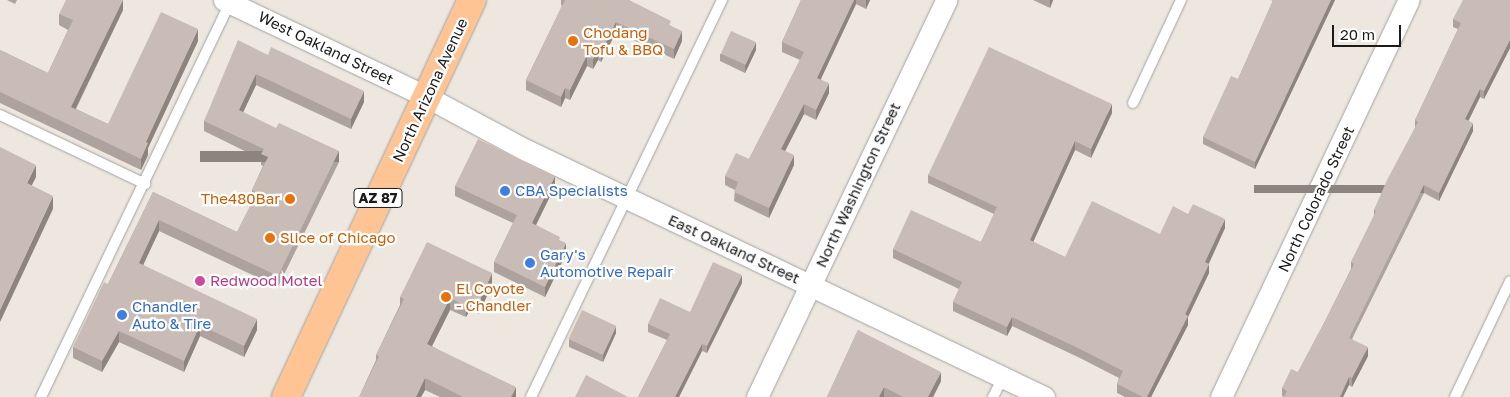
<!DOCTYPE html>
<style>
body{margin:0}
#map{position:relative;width:1510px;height:397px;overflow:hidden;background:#ede7df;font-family:"Golos Text",sans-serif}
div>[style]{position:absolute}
.roads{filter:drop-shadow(0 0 1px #a2a2a2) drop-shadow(0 0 1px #a2a2a2)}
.service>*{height:10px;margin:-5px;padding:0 5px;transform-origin:5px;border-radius:5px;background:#fff}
.minor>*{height:21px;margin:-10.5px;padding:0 10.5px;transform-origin:10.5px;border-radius:10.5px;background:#fff}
.primary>*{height:28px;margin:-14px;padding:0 14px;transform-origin:14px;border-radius:14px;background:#ffc493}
.wall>*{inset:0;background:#ada29d}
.shaded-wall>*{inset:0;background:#8d847f;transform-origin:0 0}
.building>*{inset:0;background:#c9bcb6;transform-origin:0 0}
.dots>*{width:14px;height:14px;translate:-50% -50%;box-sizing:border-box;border:2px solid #fff;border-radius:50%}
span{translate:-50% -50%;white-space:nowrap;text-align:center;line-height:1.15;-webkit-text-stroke:4.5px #fff;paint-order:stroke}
.shield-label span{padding:1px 4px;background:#fff;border:1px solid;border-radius:4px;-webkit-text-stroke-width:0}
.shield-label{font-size:14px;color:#1b1b1b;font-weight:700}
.food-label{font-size:15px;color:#c56008}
.left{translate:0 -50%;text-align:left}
.right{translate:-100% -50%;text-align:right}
.street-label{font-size:15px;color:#1b1b1b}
.shop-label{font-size:15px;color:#366cbe}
.hotel-label{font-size:15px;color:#b23c85}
.scale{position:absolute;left:1332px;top:25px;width:69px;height:22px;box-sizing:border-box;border:2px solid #1b1b1b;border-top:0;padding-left:6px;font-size:15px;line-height:18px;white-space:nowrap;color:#1b1b1b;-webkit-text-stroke:4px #fff;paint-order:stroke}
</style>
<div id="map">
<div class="roads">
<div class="service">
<div style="left:1133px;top:103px;width:114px;rotate:-65deg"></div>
<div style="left:0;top:115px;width:161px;rotate:25.4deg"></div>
<div style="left:41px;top:397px;width:439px;rotate:-64.4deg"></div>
<div style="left:531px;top:397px;width:441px;rotate:-64.3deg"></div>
<div style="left:993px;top:397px;width:22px;rotate:-63deg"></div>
<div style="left:1455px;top:397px;width:128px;rotate:-64.6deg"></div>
</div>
<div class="minor">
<div style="left:224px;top:0;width:225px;rotate:25.5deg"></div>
<div style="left:427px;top:97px;width:112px;rotate:28.2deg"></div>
<div style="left:526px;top:150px;width:574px;rotate:25.49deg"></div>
<div style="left:757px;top:397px;width:440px;rotate:-64.5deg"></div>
<div style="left:1221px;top:397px;width:439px;rotate:-64.7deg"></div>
</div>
<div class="primary">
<div style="left:286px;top:397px;width:438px;rotate:-64.9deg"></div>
</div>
</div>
<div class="wall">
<div style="clip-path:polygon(7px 0,17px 0,15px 4px)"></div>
<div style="clip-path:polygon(123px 0,123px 10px,76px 109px,108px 124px,198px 41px,148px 148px,148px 155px,141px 170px,0 103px,0 50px,48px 73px,68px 30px,59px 25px,59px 14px)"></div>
<div style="clip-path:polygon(561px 0,629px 0,671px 26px,682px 41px,674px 59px,616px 32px,601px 62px,598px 60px,593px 69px,587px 66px,570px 100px,565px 98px,561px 107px,526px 90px,526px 80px,562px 6px,561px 5px)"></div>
<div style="clip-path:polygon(801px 0,870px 0,866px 9px,856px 4px,821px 79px,829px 93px,816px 120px,804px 114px,785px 151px,794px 165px,769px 218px,734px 201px,735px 190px,725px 185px,725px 176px,749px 159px,800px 60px,782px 52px,782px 42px)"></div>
<div style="clip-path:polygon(1033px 0,1053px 0,1050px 8px)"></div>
<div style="clip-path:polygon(1271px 0,1335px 0,1255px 169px,1203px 144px,1203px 137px,1238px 79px,1273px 1px)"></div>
<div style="clip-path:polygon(1510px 0,1510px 48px,1484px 99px,1480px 97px,1468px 121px,1473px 131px,1439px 201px,1424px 193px,1352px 339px,1368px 356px,1352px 387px,1349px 385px,1343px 397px,1284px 397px,1282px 396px,1282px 388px,1298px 372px,1323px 325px,1351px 269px,1351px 262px,1374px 217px,1374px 210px,1415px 128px,1415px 120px,1458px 29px,1453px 27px,1453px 19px)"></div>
<div style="clip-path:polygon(756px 50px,745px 73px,720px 61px,720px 54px)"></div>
<div style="clip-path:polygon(268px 55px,364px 102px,351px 129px,256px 85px,243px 112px,339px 162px,278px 287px,159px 231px,143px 265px,257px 330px,244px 357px,200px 336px,184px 372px,119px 342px,102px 372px,73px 358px,73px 347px,108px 284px,153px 192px,237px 232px,253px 201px,252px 200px,252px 190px,263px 166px,261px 165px,261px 159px,204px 131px,204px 121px)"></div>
<div style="clip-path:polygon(1112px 113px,1091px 158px,1075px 150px,1033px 242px,1065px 257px,1160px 234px,1188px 214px,1225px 228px,1209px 264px,1209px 273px,1188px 317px,1188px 325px,1151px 397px,1125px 397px,1117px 393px,1117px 384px,1119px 378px,1080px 358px,1012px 326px,1007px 336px,953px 311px,953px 302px,959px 289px,893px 258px,893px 249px,981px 242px,994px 214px,928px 183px,928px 175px)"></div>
<div style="clip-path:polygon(455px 186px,555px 186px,536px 225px,560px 241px,566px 254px,545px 297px,494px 272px,494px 262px,513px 223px,455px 196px)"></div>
<div style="clip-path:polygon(742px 283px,707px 353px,702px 351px,679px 397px,638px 397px,667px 340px,648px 332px,648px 324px,690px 312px)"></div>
<div style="clip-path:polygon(492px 284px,479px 314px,470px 310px,466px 317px,450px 310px,432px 346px,516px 397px,440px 397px,425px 390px,421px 397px,359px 397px,376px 360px,376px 355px,400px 305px,400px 297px)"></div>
<div style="clip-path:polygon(858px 330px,941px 381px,933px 397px,827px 397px)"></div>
<div style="clip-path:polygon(616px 333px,603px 362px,569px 347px,569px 339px)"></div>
</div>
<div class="shaded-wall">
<div style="clip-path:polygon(123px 0,123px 10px,71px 118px,71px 107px)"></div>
<div style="clip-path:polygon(854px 0,856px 0,856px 4px,817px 87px,817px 78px)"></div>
<div style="clip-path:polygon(866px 0,870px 0,866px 9px)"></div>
<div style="clip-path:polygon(1050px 0,1053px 0,1050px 8px)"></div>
<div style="clip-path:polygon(1331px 0,1335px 0,1255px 169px,1255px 162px)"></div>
<div style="clip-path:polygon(616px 22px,616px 32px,601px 62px,601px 52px)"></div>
<div style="clip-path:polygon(198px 29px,198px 41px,148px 148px,148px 155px,141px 170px,141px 159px,146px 142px)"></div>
<div style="clip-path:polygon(682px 31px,682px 41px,674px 59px,674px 49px)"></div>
<div style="clip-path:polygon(1510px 40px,1510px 48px,1484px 99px,1484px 91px)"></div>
<div style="clip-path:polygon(756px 42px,756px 50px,745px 73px,745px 66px)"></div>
<div style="clip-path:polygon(598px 50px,598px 60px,593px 69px,593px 59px)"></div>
<div style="clip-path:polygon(587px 55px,587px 66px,570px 100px,570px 90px)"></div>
<div style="clip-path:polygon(256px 74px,256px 85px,239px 121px,239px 110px)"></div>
<div style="clip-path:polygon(829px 83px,829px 93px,816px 120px,816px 110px)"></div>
<div style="clip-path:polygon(565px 88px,565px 98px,561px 107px,561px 97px)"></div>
<div style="clip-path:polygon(1480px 89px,1480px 97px,1465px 128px,1465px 119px)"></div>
<div style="clip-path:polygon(364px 91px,364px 102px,351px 129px,351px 119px)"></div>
<div style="clip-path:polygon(804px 104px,804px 114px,781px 159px,781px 149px)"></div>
<div style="clip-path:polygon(1112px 104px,1112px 113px,1091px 158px,1091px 149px)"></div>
<div style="clip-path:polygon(1473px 123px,1473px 131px,1439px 201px,1439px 193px)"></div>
<div style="clip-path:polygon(1075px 141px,1075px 150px,1030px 249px,1030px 240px)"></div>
<div style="left:339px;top:151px;width:11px;height:139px;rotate:90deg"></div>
<div style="clip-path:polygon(794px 155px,794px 165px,769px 218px,769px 208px)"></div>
<div style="clip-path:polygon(36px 165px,36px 177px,27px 195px,27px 183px)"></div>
<div style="clip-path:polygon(555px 176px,555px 186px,532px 233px,532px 223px)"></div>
<div style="left:1424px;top:185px;width:8px;height:170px;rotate:90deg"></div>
<div style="clip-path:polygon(53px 196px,53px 209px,0 322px,0 310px)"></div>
<div style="clip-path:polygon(1225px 219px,1225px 228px,1205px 271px,1205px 262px)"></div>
<div style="clip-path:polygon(159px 220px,159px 231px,139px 274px,139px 263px)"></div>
<div style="clip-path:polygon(566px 243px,566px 254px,545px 297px,545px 287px)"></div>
<div style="clip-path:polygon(1209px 264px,1209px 273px,1188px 317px,1188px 325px,1151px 397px,1147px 397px)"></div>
<div style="clip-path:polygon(492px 273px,492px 284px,479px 314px,479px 302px)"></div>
<div style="clip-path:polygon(742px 275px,742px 283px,707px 353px,707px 346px)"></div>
<div style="clip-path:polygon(450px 298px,450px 310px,427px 356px,427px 344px)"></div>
<div style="clip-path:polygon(470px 298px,470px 310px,466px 317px,466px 306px)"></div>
<div style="clip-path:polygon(1012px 317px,1012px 326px,1007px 336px,1007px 327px)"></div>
<div style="clip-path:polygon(257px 319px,257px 330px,244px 357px,244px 346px)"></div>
<div style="clip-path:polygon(200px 325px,200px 336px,184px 372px,184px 361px)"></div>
<div style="clip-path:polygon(616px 326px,616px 333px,603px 362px,603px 354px)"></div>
<div style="clip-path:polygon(119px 331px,119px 342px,102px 372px,102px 361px)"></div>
<div style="clip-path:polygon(702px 344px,702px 351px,679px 397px,675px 397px)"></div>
<div style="clip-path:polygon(1368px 347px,1368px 356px,1352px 387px,1352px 378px)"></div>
<div style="clip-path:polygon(941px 372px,941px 381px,933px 397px,928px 397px)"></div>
<div style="clip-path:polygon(1349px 377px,1349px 385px,1343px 397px,1340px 397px)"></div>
<div style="clip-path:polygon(425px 378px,425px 390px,421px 397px,416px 397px)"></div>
<div style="clip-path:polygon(516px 387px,516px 397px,511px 397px)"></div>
<div style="clip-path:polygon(884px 387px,884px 397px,879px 397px)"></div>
</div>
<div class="building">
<div style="clip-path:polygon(66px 0,123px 0,71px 107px,108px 124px,161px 12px,198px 29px,146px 142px,148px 143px,141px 159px,0 92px,0 50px,48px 73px,73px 20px,59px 14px)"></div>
<div style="clip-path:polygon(565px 0,629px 0,671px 21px,669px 25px,682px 31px,674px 49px,616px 22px,601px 52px,598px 50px,593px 59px,587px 55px,570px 90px,565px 88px,561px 97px,526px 80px)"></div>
<div style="clip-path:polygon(801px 0,854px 0,817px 78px,829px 83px,816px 110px,804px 104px,781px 149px,794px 155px,769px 208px,734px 192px,738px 182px,725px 176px,736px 153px,749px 159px,804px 52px,782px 42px)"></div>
<div style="clip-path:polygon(1273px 0,1331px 0,1255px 162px,1203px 137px,1231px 76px,1238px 79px)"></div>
<div style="clip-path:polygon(1463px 0,1510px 0,1510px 40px,1484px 91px,1480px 89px,1465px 119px,1473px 123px,1439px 193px,1424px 185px,1349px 338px,1368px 347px,1352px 378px,1349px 377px,1340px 397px,1284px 397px,1287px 391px,1282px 388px,1291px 369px,1298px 372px,1323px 325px,1354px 264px,1351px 262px,1376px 211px,1374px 210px,1387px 180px,1418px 122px,1415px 120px,1461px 23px,1453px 19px)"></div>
<div style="left:731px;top:31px;width:27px;height:25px;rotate:24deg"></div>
<div style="clip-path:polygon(238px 40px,268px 55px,271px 47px,364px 91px,351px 119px,256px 74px,239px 110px,276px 128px,279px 123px,339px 151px,278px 276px,159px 220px,139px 263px,257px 319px,244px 346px,200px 325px,184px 361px,119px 331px,102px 361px,73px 347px,104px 282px,108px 284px,153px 192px,237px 232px,257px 192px,252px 190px,268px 157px,261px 154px,264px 149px,204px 121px)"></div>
<div style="clip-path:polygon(989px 47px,1112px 104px,1091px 149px,1075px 141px,1030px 240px,1065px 257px,1092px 201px,1160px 234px,1173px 206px,1188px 214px,1193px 204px,1225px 219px,1205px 262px,1209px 264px,1185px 314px,1188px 316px,1147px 397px,1143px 397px,1117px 384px,1123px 371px,1080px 349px,1012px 317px,1007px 327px,953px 302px,962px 282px,893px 249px,911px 210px,981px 242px,997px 207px,928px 175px)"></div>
<div style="clip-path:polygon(478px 139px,555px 176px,532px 223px,560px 237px,559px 240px,566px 243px,545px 287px,494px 262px,517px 215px,455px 186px)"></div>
<div style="clip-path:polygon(0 147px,36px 165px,27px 183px,53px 196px,0 310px)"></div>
<div style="clip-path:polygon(427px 242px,492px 273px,479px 302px,470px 298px,466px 306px,450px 298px,427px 344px,516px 387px,511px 397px,463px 397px,425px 378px,416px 397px,359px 397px,379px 356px,376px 355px,404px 299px,400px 297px)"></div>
<div style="clip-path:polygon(713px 262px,742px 275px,707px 346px,702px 344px,675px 397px,638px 397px,670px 334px,648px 324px,660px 298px,690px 312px)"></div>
<div style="left:582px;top:310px;width:38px;height:32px;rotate:25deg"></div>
<div style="clip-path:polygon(858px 330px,941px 372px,928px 397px,903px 397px,884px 387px,879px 397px,827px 397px)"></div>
<div style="clip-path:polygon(586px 375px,628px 397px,575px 397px)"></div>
</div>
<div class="dots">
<div style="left:573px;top:41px;background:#e8710a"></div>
<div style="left:505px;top:191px;background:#3f7fe0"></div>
<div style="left:290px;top:199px;background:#e8710a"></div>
<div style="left:270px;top:238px;background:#e8710a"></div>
<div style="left:530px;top:263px;background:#3f7fe0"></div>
<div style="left:200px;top:281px;background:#d1479c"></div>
<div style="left:446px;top:297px;background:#e8710a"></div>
<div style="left:122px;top:315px;background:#3f7fe0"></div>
</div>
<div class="shield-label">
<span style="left:378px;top:198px">AZ 87</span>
</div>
<div class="food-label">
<span class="left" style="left:583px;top:41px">Chodang<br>Tofu &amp; BBQ</span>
<span class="right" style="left:280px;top:199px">The480Bar</span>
<span class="left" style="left:280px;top:238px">Slice of Chicago</span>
<span class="left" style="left:456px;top:297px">El Coyote<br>- Chandler</span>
</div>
<div class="street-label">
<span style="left:326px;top:48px;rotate:26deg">West Oakland Street</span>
<span style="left:430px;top:90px;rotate:-65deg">North Arizona Avenue</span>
<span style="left:858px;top:185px;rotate:-65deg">North Washington Street</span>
<span style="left:1316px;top:199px;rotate:-65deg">North Colorado Street</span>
<span style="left:734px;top:249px;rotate:25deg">East Oakland Street</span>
</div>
<div class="shop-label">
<span class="left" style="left:515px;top:191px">CBA Specialists</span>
<span class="left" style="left:540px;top:263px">Gary's<br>Automotive Repair</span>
<span class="left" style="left:132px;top:315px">Chandler<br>Auto &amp; Tire</span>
</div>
<div class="hotel-label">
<span class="left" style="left:210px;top:281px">Redwood Motel</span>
</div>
<div class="scale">20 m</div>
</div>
